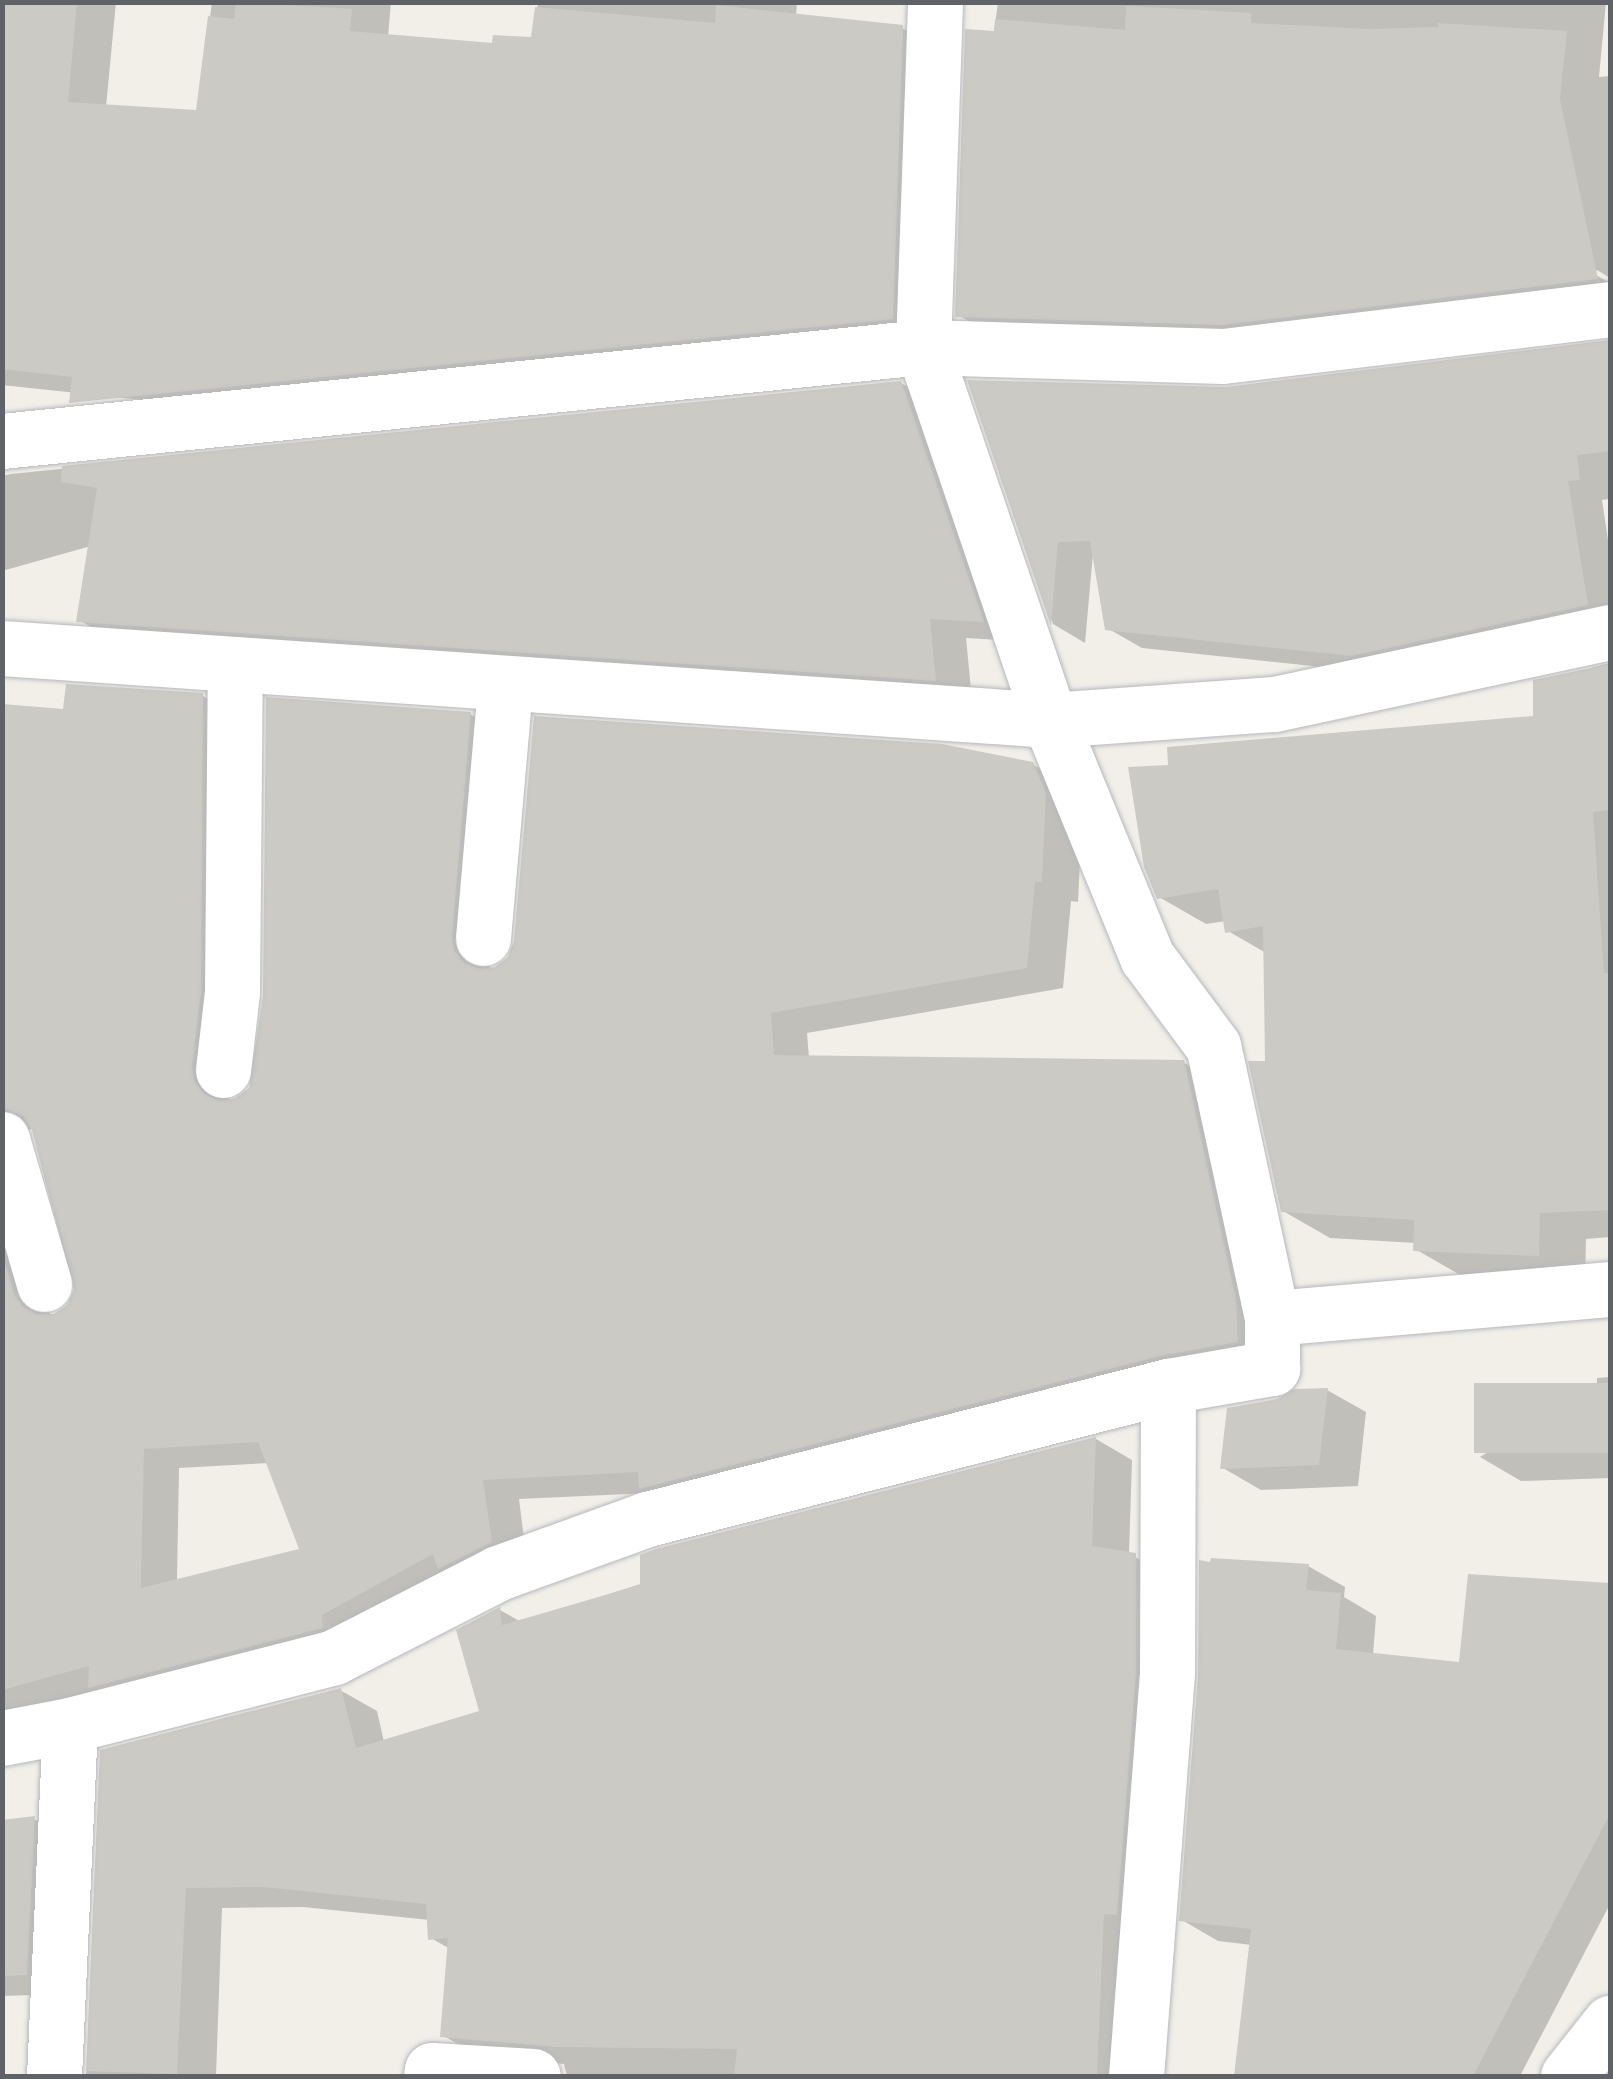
<!DOCTYPE html>
<style>
body{margin:0}
#map{position:relative;width:1613px;height:2079px;overflow:hidden;background:#f1efe8;font-family:Mulish,sans-serif}
div>[style]{position:absolute}
.shadow>*{inset:0;background:#0003}
.building>*{inset:0;background:#cccac5;transform-origin:0 0}
.roads{filter:drop-shadow(0 0 2px #b5b8bc) drop-shadow(0 0 2px #b5b8bc)}
.minor>*{height:55px;margin:-27.5px;padding:0 27.5px;transform-origin:27.5px;border-radius:27.5px;background:#fff}
.tertiary>*{height:55px;margin:-27.5px;padding:0 27.5px;transform-origin:27.5px;border-radius:27.5px;background:#fff}
span{translate:-50% -50%;white-space:nowrap;text-align:center;line-height:1.15;-webkit-text-stroke:8px #fff;paint-order:stroke}
.frame{position:absolute;inset:0;border:5px solid #5f6368;pointer-events:none}
</style>
<div id="map">
<div class="shadow">
<div style="clip-path:polygon(2px 2px,116px 2px,106px 107px,198px 113px,212px 2px,391px 2px,388px 37px,494px 45px,534px 40px,538px 2px,797px 2px,796px 17px,902px 28px,940px 49px,930px 339px,236px 410px,2px 385px)"></div>
<div style="clip-path:polygon(998px 2px,1606px 2px,1599px 77px,1610px 76px,1610px 278px,1597px 270px,1594px 274px,1610px 283px,1258px 343px,993px 335px,958px 315px)"></div>
<div style="clip-path:polygon(1610px 343px,1610px 499px,1602px 500px,1610px 553px,1610px 626px,1387px 674px,1142px 648px,1107px 628px,1093px 553px,1085px 643px,1053px 624px,971px 382px,1227px 390px)"></div>
<div style="clip-path:polygon(901px 383px,938px 404px,1018px 641px,966px 638px,972px 700px,115px 641px,79px 620px,91px 546px,2px 571px,2px 476px,11px 474px)"></div>
<div style="clip-path:polygon(1610px 663px,1610px 1237px,1586px 1239px,1585px 1281px,1462px 1276px,1415px 1249px,1416px 1243px,1330px 1238px,1283px 1211px,1268px 1063px,1266px 953px,1228px 931px,1226px 921px,1206px 924px,1159px 897px,1171px 767px,1535px 718px,1536px 682px)"></div>
<div style="clip-path:polygon(evenodd,203px 696px,239px 717px,229px 1102px,251px 1089px,470px 714px,507px 735px,490px 970px,1032px 764px,1070px 786px,1082px 816px,1078px 902px,1071px 901px,1063px 988px,807px 1033px,809px 1058px,1183px 1062px,1220px 1084px,1274px 1362px,650px 1493px,519px 1499px,527px 1563px,358px 1636px,2px 1720px,2px 707px,65px 712px,203px 696px,30px 1129px,34px 1129px,76px 1293px,68px 1308px,51px 1318px,8px 1169px,15px 1138px,30px 1129px,203px 696px,268px 1463px,302px 1551px,177px 1581px,179px 1468px,268px 1463px)"></div>
<div style="clip-path:polygon(1610px 1377px,1610px 1478px,1521px 1481px,1480px 1457px,1597px 1386px,1597px 1378px)"></div>
<div style="clip-path:polygon(1327px 1390px,1366px 1412px,1358px 1486px,1261px 1490px,1223px 1468px)"></div>
<div style="clip-path:polygon(1096px 1439px,1132px 1460px,1129px 1554px,1172px 1576px,1139px 2076px,567px 2076px,564px 2064px,479px 2056px,442px 2035px,450px 1949px,431px 1938px,430px 1920px,303px 1907px,222px 1908px,216px 2076px,86px 2076px,94px 2003px,340px 1690px,377px 1711px,384px 1742px,482px 1713px,500px 1610px,521px 1622px)"></div>
<div style="clip-path:polygon(1308px 1566px,1345px 1587px,1344px 1597px,1376px 1616px,1373px 1655px,1461px 1665px,1470px 1576px,1610px 1585px,1610px 1904px,1520px 2076px,1237px 2076px,1252px 1945px,1218px 1941px,1182px 1920px)"></div>
<div style="clip-path:polygon(34px 1819px,70px 1840px,63px 1994px,2px 1996px,2px 1822px)"></div>
</div>
<div class="building">
<div style="clip-path:polygon(2px 2px,77px 2px,68px 102px,196px 110px,208px 16px,234px 19px,236px 2px,352px 9px,350px 31px,492px 43px,493px 35px,531px 37px,535px 7px,715px 23px,716px 5px,903px 25px,893px 319px,69px 403px,72px 377px,2px 369px)"></div>
<div style="clip-path:polygon(1126px 6px,1251px 13px,1251px 23px,1370px 29px,1438px 27px,1438px 23px,1567px 31px,1560px 99px,1598px 279px,1222px 325px,955px 317px,965px 29px,994px 31px,995px 19px,1125px 30px)"></div>
<div style="clip-path:polygon(1610px 340px,1610px 451px,1577px 455px,1580px 480px,1568px 481px,1588px 605px,1351px 656px,1105px 630px,1090px 541px,1058px 542px,1051px 626px,967px 380px,1226px 387px)"></div>
<div style="clip-path:polygon(901px 381px,984px 622px,930px 619px,936px 681px,76px 622px,97px 488px,61px 482px,62px 466px)"></div>
<div style="clip-path:polygon(1610px 664px,1610px 810px,1593px 812px,1604px 973px,1610px 973px,1610px 1210px,1540px 1213px,1539px 1256px,1413px 1251px,1414px 1220px,1281px 1212px,1248px 1061px,1265px 1061px,1263px 926px,1225px 933px,1218px 889px,1157px 899px,1144px 867px,1128px 767px,1168px 765px,1167px 747px,1533px 716px,1533px 680px)"></div>
<div style="clip-path:polygon(evenodd,66px 684px,203px 693px,201px 990px,192px 1067px,194px 1081px,204px 1094px,220px 1101px,236px 1098px,249px 1088px,263px 996px,266px 697px,471px 712px,452px 936px,454px 950px,464px 963px,481px 969px,495px 967px,508px 957px,514px 941px,534px 716px,942px 744px,1033px 762px,1046px 793px,1042px 882px,1035px 882px,1027px 968px,771px 1013px,774px 1055px,1184px 1060px,1236px 1300px,1238px 1342px,1160px 1356px,639px 1489px,638px 1472px,483px 1480px,492px 1542px,438px 1569px,433px 1554px,322px 1615px,323px 1628px,88px 1688px,89px 1666px,2px 1690px,2px 1253px,14px 1294px,23px 1307px,36px 1314px,54px 1314px,67px 1305px,74px 1290px,32px 1130px,23px 1116px,2px 1109px,2px 704px,63px 709px,66px 684px,258px 1442px,299px 1549px,141px 1588px,144px 1449px,258px 1442px)"></div>
<div style="left:1610px;top:1383px;width:70px;height:136px;rotate:90deg"></div>
<div style="clip-path:polygon(1328px 1388px,1319px 1465px,1220px 1469px,1227px 1408px,1277px 1399px,1294px 1389px)"></div>
<div style="clip-path:polygon(1096px 1437px,1092px 1546px,1136px 1553px,1136px 1673px,1117px 1915px,1104px 1914px,1097px 2076px,734px 2076px,737px 2049px,556px 2047px,440px 2037px,448px 1938px,428px 1940px,426px 1904px,264px 1887px,186px 1888px,177px 2074px,86px 2071px,100px 1750px,341px 1688px,356px 1748px,479px 1711px,456px 1630px,500px 1607px,502px 1625px,640px 1585px,640px 1555px,656px 1549px)"></div>
<div style="clip-path:polygon(1211px 1558px,1309px 1564px,1306px 1590px,1341px 1593px,1336px 1649px,1459px 1662px,1468px 1574px,1610px 1583px,1610px 1814px,1473px 2076px,1234px 2076px,1251px 1929px,1179px 1921px,1198px 1676px,1199px 1560px,1210px 1562px)"></div>
<div style="clip-path:polygon(35px 1816px,27px 1975px,2px 1976px,2px 1820px)"></div>
</div>
<div class="roads">
<div class="minor">
<div style="left:2px;top:441px;width:926px;rotate:-5.83deg"></div>
<div style="left:923px;top:347px;width:300px;rotate:1.7deg"></div>
<div style="left:1223px;top:356px;width:390px;rotate:-6.9deg"></div>
<div style="left:2px;top:648px;width:1050px;rotate:3.93deg"></div>
<div style="left:1050px;top:720px;width:225px;rotate:-4.1deg"></div>
<div style="left:1274px;top:704px;width:344px;rotate:-12.1deg"></div>
<div style="left:483px;top:938px;width:255px;rotate:-85deg"></div>
<div style="left:223px;top:1070px;width:79px;rotate:-83.4deg"></div>
<div style="left:232px;top:992px;width:328px;rotate:-89.5deg"></div>
<div style="left:2px;top:1139px;width:151px;rotate:73.8deg"></div>
<div style="left:1272px;top:1318px;width:339px;rotate:-4.9deg"></div>
<div style="left:2px;top:1738px;width:69px;rotate:-10.8deg"></div>
<div style="left:70px;top:1725px;width:273px;rotate:-14.4deg"></div>
<div style="left:334px;top:1657px;width:184px;rotate:-27.1deg"></div>
<div style="left:498px;top:1573px;width:158px;rotate:-19.9deg"></div>
<div style="left:647px;top:1519px;width:538px;rotate:-14.32deg"></div>
<div style="left:1168px;top:1386px;width:106px;rotate:-9.8deg"></div>
<div style="left:1272px;top:1368px;width:50px;rotate:-90deg"></div>
<div style="left:1272px;top:1318px;width:278px;rotate:-102.2deg"></div>
<div style="left:1213px;top:1046px;width:111px;rotate:-126.6deg"></div>
<div style="left:1147px;top:957px;width:256px;rotate:-112.3deg"></div>
<div style="left:1050px;top:720px;width:394px;rotate:-108.8deg"></div>
<div style="left:923px;top:347px;width:345px;rotate:-88deg"></div>
<div style="left:54px;top:2076px;width:351px;rotate:-87.4deg"></div>
<div style="left:431px;top:2076px;width:6px;rotate:-81deg"></div>
<div style="left:432px;top:2070px;width:101px;rotate:3.4deg"></div>
<div style="left:1136px;top:2076px;width:403px;rotate:-85.6deg"></div>
<div style="left:1167px;top:1674px;width:288px;rotate:-89.8deg"></div>
</div>
<div class="tertiary">
<div style="left:1568px;top:2076px;width:68px;rotate:-51.6deg"></div>
</div>
</div>
<div class="frame"></div>
</div>
